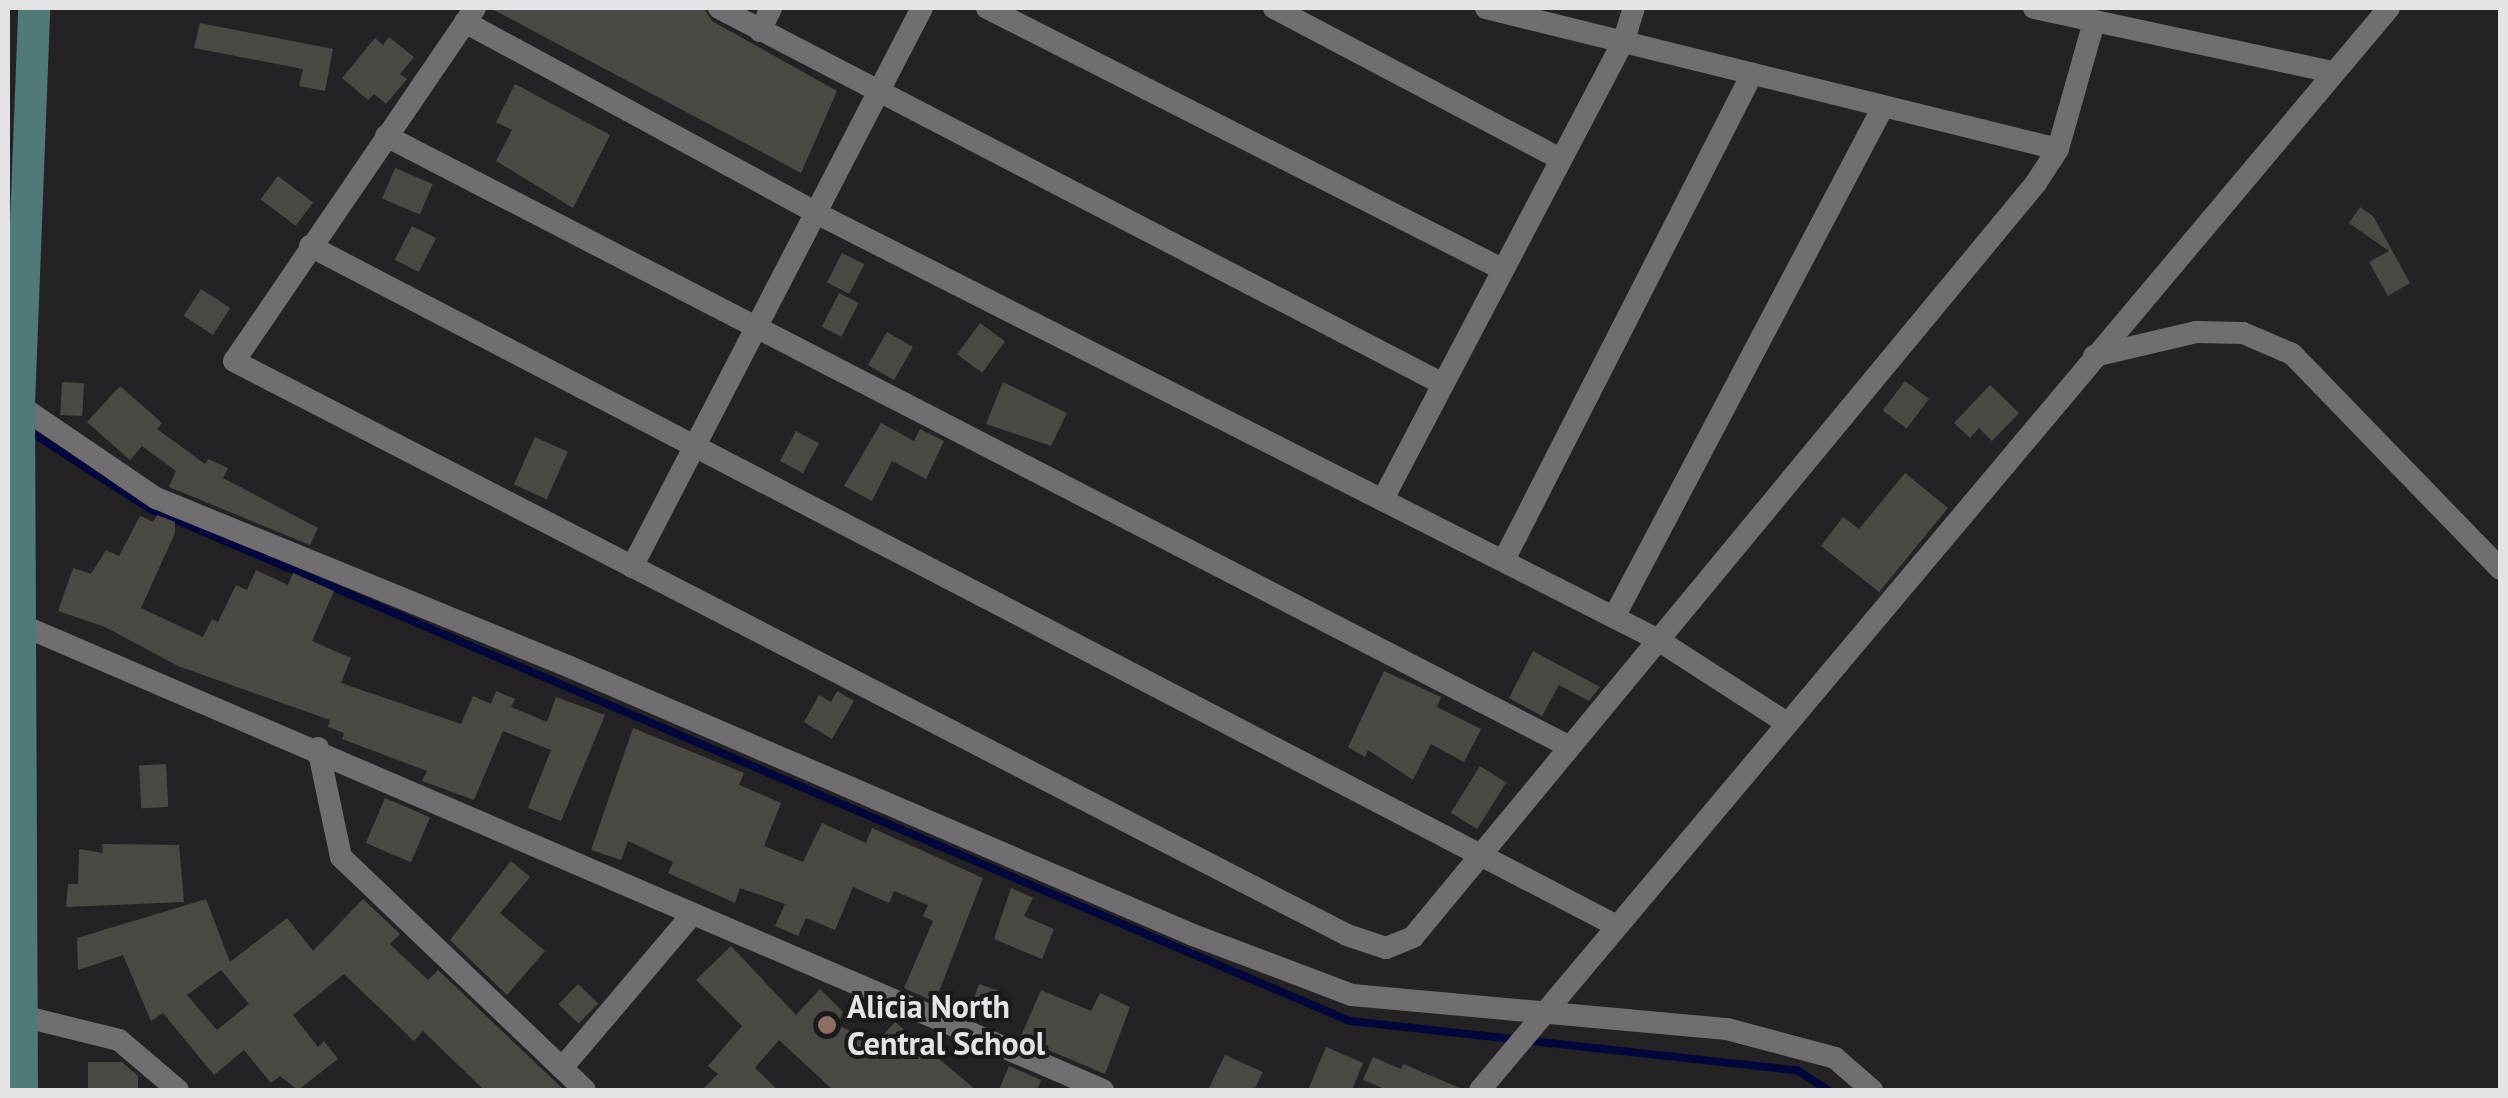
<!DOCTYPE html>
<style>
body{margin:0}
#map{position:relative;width:2508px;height:1098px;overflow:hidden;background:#252225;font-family:"PT Sans",sans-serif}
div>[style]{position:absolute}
.stream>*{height:8px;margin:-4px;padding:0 4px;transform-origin:4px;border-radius:4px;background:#01073a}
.building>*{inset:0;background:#4c4945;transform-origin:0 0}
.minor>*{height:22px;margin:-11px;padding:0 11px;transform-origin:11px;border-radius:11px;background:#716d71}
.secondary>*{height:32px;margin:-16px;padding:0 16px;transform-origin:16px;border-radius:16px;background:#4f7a78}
.dots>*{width:28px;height:28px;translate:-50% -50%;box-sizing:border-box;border:5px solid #1b191c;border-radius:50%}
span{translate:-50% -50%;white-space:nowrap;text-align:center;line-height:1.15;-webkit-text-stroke:8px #1b191c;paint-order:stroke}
.poi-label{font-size:32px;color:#e5e3e5;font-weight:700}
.left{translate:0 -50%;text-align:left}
.frame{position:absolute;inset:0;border:10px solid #e5e3e5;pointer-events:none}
</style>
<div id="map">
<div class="stream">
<div style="left:29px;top:431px;width:144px;rotate:32.8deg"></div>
<div style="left:150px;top:509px;width:1305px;rotate:23.11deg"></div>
<div style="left:1350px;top:1021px;width:450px;rotate:6.3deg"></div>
<div style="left:1797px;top:1070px;width:37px;rotate:33deg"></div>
</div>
<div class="building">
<div style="clip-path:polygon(490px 8px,704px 8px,712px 21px,837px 91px,801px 173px)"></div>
<div style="clip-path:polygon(200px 23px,333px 49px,325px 91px,299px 86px,303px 69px,194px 48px)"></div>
<div style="clip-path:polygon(389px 37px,414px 57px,400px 74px,407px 79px,386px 104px,374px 94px,368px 100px,342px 78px,375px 38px,383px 45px)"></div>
<div style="clip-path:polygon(515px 84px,610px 135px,573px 208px,496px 161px,512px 130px,496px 122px)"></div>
<div style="left:395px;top:168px;width:41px;height:33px;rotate:23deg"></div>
<div style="left:278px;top:176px;width:44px;height:29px;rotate:37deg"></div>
<div style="clip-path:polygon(2360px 207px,2373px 216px,2410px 283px,2388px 296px,2369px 262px,2389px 251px,2349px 223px)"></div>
<div style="left:412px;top:226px;width:27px;height:38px;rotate:27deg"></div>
<div style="left:842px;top:253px;width:25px;height:33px;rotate:27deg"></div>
<div style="left:201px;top:289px;width:35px;height:32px;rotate:33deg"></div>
<div style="left:839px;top:293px;width:22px;height:38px;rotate:27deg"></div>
<div style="left:980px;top:323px;width:31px;height:39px;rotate:36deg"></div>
<div style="left:887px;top:332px;width:30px;height:38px;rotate:30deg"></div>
<div style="left:1905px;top:381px;width:30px;height:37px;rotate:37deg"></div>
<div style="left:62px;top:382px;width:22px;height:33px;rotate:3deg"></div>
<div style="clip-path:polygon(1003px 382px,1067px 413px,1051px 446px,986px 424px)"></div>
<div style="clip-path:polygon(1990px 385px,2019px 413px,1992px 441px,1979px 428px,1970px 438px,1954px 423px)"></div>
<div style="clip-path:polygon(120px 386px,162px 423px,157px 429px,205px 464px,208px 459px,228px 468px,223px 478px,318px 528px,310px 545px,169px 487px,176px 471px,142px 446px,130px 460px,87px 422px)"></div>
<div style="clip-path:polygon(881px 423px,914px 441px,920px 429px,944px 441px,926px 479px,892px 461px,872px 501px,844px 486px)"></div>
<div style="left:796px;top:431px;width:26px;height:34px;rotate:28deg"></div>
<div style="left:535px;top:437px;width:36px;height:52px;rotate:24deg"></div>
<div style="clip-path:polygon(1905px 473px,1948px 508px,1879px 592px,1821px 546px,1843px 517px,1859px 529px)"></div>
<div style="clip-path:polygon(157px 515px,175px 522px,175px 533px,141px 608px,203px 637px,212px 619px,218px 622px,236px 585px,247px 590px,256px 570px,288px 585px,293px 573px,334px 591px,312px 641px,351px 658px,341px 683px,461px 724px,473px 696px,491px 704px,496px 691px,515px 699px,511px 707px,547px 722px,556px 697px,605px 715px,561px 821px,528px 808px,551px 750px,503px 731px,474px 800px,422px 781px,427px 771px,342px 739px,344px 733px,328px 727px,330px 720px,178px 666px,105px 627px,58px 611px,73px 568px,91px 574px,106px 550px,119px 556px,140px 516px,153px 522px)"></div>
<div style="clip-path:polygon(1533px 651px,1600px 687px,1589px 701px,1559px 685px,1542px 716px,1509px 698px)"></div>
<div style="clip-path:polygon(1384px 671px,1441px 697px,1437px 707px,1481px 729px,1464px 762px,1431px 744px,1413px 780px,1368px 750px,1365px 757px,1348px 747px)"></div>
<div style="clip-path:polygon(837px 691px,854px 701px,832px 739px,804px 722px,819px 695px,831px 702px)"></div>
<div style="clip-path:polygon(633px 728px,744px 773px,739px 785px,781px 803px,764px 846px,803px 862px,822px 823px,866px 843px,872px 828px,983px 878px,935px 1002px,904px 988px,933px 921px,923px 916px,928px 905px,894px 891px,889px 903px,853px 887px,835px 930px,806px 918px,798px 936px,775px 926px,785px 904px,740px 888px,735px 903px,668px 873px,673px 862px,628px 841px,621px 860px,591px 850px)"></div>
<div style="left:166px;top:764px;width:43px;height:27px;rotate:87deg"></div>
<div style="left:1480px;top:766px;width:31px;height:55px;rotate:32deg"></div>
<div style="left:385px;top:798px;width:49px;height:49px;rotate:23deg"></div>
<div style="clip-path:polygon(102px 844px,179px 845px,184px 902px,66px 907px,68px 884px,78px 884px,79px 849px,103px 853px)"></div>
<div style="clip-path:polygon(511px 861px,530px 877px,500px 913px,545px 951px,507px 995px,450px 940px)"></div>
<div style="clip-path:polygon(1011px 888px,1033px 898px,1024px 916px,1054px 929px,1042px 959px,994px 939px)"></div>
<div style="clip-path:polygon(evenodd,206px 899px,230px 962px,287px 918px,313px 951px,363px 899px,400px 934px,390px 944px,428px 980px,438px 970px,564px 1090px,484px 1090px,423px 1031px,414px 1041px,344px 974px,293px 1015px,318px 1047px,324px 1041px,338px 1059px,298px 1090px,280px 1076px,271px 1083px,244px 1050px,214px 1075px,163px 1013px,151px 1021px,123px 955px,78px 970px,77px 938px,206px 899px,221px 970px,249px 1004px,217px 1030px,187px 995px,221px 970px)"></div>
<div style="clip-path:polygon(731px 946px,796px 1015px,820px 989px,843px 1012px,838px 1025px,876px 1043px,895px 1022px,976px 1090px,833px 1090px,779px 1040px,755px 1068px,778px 1090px,702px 1090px,718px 1074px,708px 1066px,742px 1026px,696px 980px)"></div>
<div style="left:578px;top:984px;width:28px;height:28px;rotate:44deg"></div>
<div style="left:979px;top:984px;width:21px;height:30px;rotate:19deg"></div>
<div style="clip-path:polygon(1041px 990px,1091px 1011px,1100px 993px,1130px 1007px,1105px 1074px,1020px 1038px)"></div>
<div style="clip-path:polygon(1326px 1047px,1363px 1063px,1352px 1090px,1308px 1090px)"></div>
<div style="clip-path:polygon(1225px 1055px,1263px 1072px,1254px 1090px,1208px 1090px)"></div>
<div style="clip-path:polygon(1373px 1057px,1401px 1069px,1403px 1064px,1465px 1090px,1387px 1090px,1363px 1080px)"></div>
<div style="clip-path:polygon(88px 1062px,122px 1062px,138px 1076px,138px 1090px,88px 1090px)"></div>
<div style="clip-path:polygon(1009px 1066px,1041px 1080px,1037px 1090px,999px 1090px)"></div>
</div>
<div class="minor">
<div style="left:475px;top:8px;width:427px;rotate:124.3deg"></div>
<div style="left:234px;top:361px;width:1252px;rotate:27.28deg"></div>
<div style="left:1347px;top:935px;width:41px;rotate:18.4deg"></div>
<div style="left:1386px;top:948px;width:29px;rotate:-22deg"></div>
<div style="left:1413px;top:937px;width:978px;rotate:-50.43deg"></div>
<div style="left:2036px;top:183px;width:40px;rotate:-57.1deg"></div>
<div style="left:2058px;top:149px;width:132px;rotate:-74.2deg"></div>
<div style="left:719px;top:8px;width:814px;rotate:27.45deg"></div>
<div style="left:987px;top:8px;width:575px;rotate:26.88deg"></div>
<div style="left:1274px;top:8px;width:323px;rotate:27.8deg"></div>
<div style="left:1486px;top:8px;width:589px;rotate:13.85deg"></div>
<div style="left:2034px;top:8px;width:306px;rotate:12.1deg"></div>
<div style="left:465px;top:22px;width:402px;rotate:28.5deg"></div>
<div style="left:818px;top:214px;width:938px;rotate:26.87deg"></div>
<div style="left:1655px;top:638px;width:153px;rotate:32.8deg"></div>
<div style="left:760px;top:31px;width:25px;rotate:-64deg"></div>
<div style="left:386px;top:136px;width:1328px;rotate:27.3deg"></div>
<div style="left:310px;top:246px;width:1471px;rotate:27.49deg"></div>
<div style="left:2094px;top:356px;width:105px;rotate:-13.2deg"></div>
<div style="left:2196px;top:332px;width:47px;rotate:1.2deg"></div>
<div style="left:2243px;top:333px;width:53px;rotate:23.2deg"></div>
<div style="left:2292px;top:354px;width:299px;rotate:45.9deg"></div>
<div style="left:19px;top:405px;width:166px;rotate:34.2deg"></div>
<div style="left:156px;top:498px;width:447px;rotate:22.2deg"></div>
<div style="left:570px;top:667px;width:678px;rotate:23.28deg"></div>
<div style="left:1193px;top:935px;width:170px;rotate:20.7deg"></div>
<div style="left:1352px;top:995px;width:377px;rotate:5.2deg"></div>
<div style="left:1727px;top:1029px;width:112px;rotate:15deg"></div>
<div style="left:1835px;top:1058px;width:49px;rotate:40.9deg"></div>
<div style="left:1383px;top:499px;width:518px;rotate:-62.3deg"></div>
<div style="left:1624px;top:40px;width:34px;rotate:-73deg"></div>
<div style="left:1504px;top:560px;width:546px;rotate:-62.97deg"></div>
<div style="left:632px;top:567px;width:630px;rotate:-62.58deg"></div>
<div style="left:1614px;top:617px;width:574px;rotate:-62.19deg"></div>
<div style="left:19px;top:624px;width:1180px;rotate:23.26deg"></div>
<div style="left:318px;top:748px;width:111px;rotate:78.1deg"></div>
<div style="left:341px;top:857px;width:337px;rotate:43.7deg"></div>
<div style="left:22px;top:1016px;width:100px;rotate:13.9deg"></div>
<div style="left:119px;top:1040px;width:77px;rotate:40.3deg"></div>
<div style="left:562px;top:1068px;width:199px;rotate:-49.7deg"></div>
<div style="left:1480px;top:1090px;width:1413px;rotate:-49.97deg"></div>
</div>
<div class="secondary">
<div style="left:22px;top:1090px;width:685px;rotate:-90.25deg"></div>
<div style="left:19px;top:405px;width:397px;rotate:-87.8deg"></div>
</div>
<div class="dots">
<div style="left:827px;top:1025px;background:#8d6e63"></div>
</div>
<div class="poi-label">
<span class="left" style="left:847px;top:1025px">Alicia North<br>Central School</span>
</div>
<div class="frame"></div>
</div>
